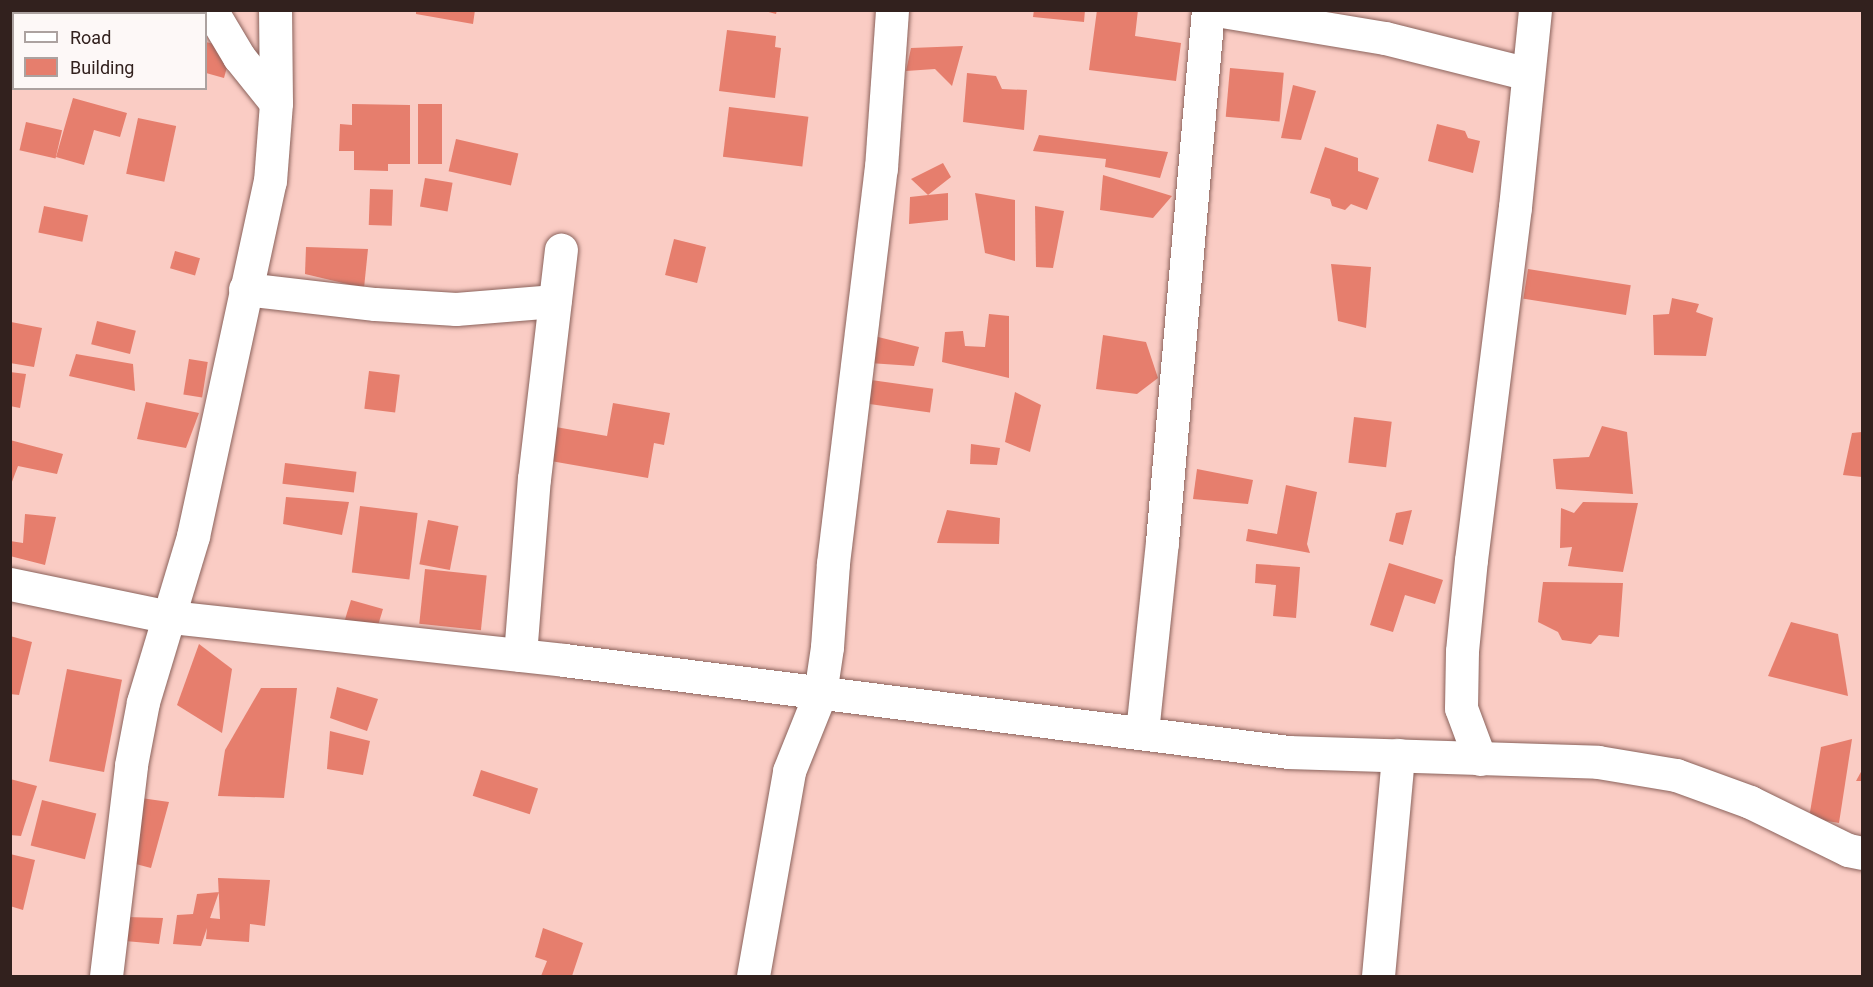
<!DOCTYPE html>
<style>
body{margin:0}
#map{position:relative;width:1873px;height:987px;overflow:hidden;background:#faccc4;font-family:Roboto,sans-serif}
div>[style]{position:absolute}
.building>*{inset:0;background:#e67e6d;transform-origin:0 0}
.roads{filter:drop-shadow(0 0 2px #8b635c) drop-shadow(0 0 2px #8b635c)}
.minor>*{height:33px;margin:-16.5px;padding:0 16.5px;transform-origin:16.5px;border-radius:16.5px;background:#fff}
span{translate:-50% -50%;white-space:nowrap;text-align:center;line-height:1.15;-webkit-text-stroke:4.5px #fdf8f7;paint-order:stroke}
.frame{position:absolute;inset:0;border:12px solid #32211e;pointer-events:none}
.legend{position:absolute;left:12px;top:12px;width:195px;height:78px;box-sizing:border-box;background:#fdf8f7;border:2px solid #aca2a0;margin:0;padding:8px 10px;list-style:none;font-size:18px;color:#32211e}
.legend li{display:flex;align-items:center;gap:12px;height:30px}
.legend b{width:30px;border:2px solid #aca2a0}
</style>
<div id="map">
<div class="building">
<div style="clip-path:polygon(416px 10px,475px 10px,473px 24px,416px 14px)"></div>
<div style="clip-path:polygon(761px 10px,777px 10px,776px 14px)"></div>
<div style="clip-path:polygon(1034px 10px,1085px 10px,1084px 22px,1033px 17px)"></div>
<div style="clip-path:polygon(1097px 10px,1138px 10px,1135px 36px,1181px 43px,1176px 81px,1089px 70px)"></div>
<div style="clip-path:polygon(727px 30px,776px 36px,775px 47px,781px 48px,775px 98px,719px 91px)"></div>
<div style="clip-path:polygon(206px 42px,232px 49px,224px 78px,206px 73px)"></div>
<div style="left:10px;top:44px;width:4px;height:19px;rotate:14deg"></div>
<div style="clip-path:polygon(963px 46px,952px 86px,935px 69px,906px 71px,911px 48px)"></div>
<div style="left:1230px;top:68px;width:54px;height:49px;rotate:5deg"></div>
<div style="clip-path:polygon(967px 73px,996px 76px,1002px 89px,1027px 90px,1024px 130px,963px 122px)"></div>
<div style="clip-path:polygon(1293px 85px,1316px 91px,1301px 140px,1281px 138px)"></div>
<div style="clip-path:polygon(73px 98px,127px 113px,120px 137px,94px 130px,84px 165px,56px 157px)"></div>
<div style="clip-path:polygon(352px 104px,410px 105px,410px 164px,388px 164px,388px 171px,354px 170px,354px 151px,339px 151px,340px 124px,352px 125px)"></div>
<div style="left:418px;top:104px;width:24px;height:60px"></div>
<div style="left:729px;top:107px;width:80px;height:50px;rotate:7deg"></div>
<div style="left:138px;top:118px;width:39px;height:57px;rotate:12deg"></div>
<div style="left:26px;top:122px;width:37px;height:29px;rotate:13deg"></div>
<div style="clip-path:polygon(1437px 124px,1465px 131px,1468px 138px,1480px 141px,1473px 173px,1428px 161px)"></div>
<div style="clip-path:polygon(1039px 135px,1168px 152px,1160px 178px,1105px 167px,1106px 159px,1033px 151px)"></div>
<div style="left:456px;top:139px;width:64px;height:33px;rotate:13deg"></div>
<div style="clip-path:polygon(1325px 147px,1358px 158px,1358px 171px,1379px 178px,1367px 210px,1351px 204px,1345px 210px,1332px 206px,1330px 199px,1310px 193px)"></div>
<div style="clip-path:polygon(943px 163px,951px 177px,928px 195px,948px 193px,948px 220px,909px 224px,910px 197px,928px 195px,911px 179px)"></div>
<div style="clip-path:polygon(1103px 175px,1172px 196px,1153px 218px,1100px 210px)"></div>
<div style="left:425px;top:178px;width:28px;height:29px;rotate:10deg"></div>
<div style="left:370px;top:189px;width:23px;height:36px;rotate:2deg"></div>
<div style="clip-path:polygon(975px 193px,1015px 200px,1015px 261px,985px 253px)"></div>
<div style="left:44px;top:206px;width:45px;height:27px;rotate:12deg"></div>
<div style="clip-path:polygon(1035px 206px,1064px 211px,1053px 268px,1036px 267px)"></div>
<div style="left:674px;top:239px;width:33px;height:37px;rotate:14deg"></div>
<div style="clip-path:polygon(306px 247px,368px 249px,364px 288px,305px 274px)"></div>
<div style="left:175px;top:251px;width:26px;height:18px;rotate:16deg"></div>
<div style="clip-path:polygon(1331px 264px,1371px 267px,1366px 328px,1338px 321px)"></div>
<div style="left:1528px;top:269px;width:104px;height:30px;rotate:9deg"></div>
<div style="clip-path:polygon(1672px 298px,1699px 304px,1696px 312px,1713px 318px,1706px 356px,1654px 355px,1653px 315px,1669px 314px)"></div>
<div style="clip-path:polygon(989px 314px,1009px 316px,1009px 378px,942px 362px,945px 332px,963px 331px,965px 346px,985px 347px)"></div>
<div style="left:97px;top:321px;width:40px;height:24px;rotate:14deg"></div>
<div style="clip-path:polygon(11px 322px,42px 328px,34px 367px,10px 363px)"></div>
<div style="clip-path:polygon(1103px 335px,1146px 342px,1158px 378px,1137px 394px,1096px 389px)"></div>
<div style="clip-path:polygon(874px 336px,919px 347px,914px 366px,869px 363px)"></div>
<div style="clip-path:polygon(76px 354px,133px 364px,135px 391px,69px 376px)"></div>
<div style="left:189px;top:359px;width:19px;height:36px;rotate:9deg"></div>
<div style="left:369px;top:371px;width:31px;height:38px;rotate:7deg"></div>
<div style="clip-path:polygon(10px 372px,26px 374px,20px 408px,10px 406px)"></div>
<div style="left:864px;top:379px;width:70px;height:24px;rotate:8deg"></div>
<div style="clip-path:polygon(1015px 392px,1041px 405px,1030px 452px,1005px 442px)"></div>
<div style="clip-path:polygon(146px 402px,199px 413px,186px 448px,137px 439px)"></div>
<div style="clip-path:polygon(613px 403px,670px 413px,664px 445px,654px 443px,648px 478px,545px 460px,550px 426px,607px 436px)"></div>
<div style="left:1354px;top:417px;width:38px;height:46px;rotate:7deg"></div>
<div style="clip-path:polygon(1602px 426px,1627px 432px,1633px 494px,1556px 489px,1553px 459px,1589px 457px)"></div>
<div style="clip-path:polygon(1862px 432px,1862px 477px,1843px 475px,1852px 433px)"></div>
<div style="clip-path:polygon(10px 440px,63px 454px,57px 474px,18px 466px,10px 487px)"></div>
<div style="clip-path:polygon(971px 444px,1000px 448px,997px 465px,970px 464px)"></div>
<div style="left:285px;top:463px;width:72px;height:21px;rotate:7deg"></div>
<div style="clip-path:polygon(1197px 469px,1253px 480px,1248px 504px,1193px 499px)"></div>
<div style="clip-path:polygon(1286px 485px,1317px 492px,1307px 544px,1310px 553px,1246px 541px,1248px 529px,1277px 534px)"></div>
<div style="clip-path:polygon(286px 497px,349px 502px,342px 535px,283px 524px)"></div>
<div style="clip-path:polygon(1583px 502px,1638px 503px,1623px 572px,1568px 566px,1572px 547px,1560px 548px,1561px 508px,1574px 513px)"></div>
<div style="left:360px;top:506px;width:58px;height:67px;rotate:7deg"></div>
<div style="clip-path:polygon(947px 510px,1000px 518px,999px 544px,937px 543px)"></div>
<div style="clip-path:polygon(1412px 510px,1403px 545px,1389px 541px,1396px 513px)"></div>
<div style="clip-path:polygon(25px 514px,56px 517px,45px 565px,10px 556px,10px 541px,23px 543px)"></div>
<div style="left:428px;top:520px;width:31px;height:45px;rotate:11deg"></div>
<div style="clip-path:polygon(1389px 563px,1443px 580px,1435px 604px,1405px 595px,1393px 632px,1370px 625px)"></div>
<div style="clip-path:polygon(1256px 564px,1300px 567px,1296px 618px,1273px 616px,1276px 585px,1255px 583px)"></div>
<div style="left:425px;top:569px;width:62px;height:55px;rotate:6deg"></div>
<div style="clip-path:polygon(1543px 582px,1623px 583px,1619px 637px,1599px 635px,1591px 644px,1562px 640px,1558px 632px,1538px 622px)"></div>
<div style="clip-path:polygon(351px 600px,383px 609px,376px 632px,342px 629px)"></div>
<div style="clip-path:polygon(1791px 622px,1838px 634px,1848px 696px,1768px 676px)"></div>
<div style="clip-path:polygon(10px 636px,32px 642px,19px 695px,10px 694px)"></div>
<div style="clip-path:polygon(199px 644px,232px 669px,222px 733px,177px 705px)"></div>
<div style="left:67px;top:669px;width:56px;height:94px;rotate:11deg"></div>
<div style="clip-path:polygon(337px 687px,378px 699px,367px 731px,330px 718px)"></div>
<div style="clip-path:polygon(261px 688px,297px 688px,284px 798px,218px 796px,225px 750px)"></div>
<div style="clip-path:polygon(330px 731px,370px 741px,363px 775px,327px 769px)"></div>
<div style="clip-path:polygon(1852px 739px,1839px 823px,1809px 818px,1821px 747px)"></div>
<div style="left:481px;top:770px;width:60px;height:27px;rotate:18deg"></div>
<div style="clip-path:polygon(1862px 770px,1862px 781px,1856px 781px)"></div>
<div style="clip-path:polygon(10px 779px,37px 786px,21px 836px,10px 835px)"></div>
<div style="clip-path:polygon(141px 798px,169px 802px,151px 868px,132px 863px)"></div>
<div style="left:42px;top:800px;width:56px;height:47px;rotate:14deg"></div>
<div style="clip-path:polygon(10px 854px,35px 860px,23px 910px,10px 906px)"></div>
<div style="clip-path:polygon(218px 878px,270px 880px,265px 926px,250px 924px,249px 942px,206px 939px,207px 928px,201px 946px,173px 944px,177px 915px,193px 914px,197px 894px,219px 892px,210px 918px,220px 919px)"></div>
<div style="clip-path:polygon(126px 917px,163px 918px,159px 944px,125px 941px)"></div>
<div style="clip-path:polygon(543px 928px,583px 943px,572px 976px,541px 976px,547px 961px,535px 957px)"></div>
</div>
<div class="roads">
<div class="minor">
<div style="left:211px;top:10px;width:55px;rotate:59.2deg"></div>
<div style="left:239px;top:57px;width:59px;rotate:51.2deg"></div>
<div style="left:1216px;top:10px;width:171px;rotate:9.4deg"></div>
<div style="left:1385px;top:38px;width:147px;rotate:14.1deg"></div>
<div style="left:245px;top:289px;width:131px;rotate:6.6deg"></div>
<div style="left:375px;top:304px;width:81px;rotate:3.5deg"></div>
<div style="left:456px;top:309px;width:99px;rotate:-4.6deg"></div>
<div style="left:10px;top:584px;width:163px;rotate:11.7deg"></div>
<div style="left:170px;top:617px;width:396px;rotate:6.2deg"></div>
<div style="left:564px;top:660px;width:730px;rotate:7.24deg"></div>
<div style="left:1288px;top:752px;width:310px;rotate:1.8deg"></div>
<div style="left:1598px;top:762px;width:79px;rotate:9.5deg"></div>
<div style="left:1676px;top:775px;width:79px;rotate:20deg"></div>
<div style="left:1750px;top:802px;width:109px;rotate:26.1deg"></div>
<div style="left:1848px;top:850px;width:14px;rotate:12deg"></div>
<div style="left:520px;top:655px;width:177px;rotate:-85.5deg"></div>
<div style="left:534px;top:479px;width:231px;rotate:-83.3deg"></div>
<div style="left:1142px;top:732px;width:191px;rotate:-84deg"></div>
<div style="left:1162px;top:542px;width:534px;rotate:-85.06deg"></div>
<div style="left:1480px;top:759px;width:54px;rotate:-110.4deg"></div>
<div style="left:1461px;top:708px;width:57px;rotate:-89deg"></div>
<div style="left:1462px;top:651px;width:91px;rotate:-84.4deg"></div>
<div style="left:1471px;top:560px;width:356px;rotate:-82.9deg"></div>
<div style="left:1515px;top:207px;width:198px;rotate:-84.2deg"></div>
<div style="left:106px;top:976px;width:212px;rotate:-83.2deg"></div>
<div style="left:131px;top:765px;width:64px;rotate:-79.2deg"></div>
<div style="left:143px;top:702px;width:173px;rotate:-73.2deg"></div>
<div style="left:193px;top:536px;width:363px;rotate:-77.8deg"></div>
<div style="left:270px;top:181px;width:78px;rotate:-85.6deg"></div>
<div style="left:276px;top:103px;width:93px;rotate:-90.6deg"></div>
<div style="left:753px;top:976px;width:208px;rotate:-80deg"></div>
<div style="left:789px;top:771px;width:83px;rotate:-68.1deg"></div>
<div style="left:820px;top:694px;width:48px;rotate:-81.5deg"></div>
<div style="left:827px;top:647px;width:84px;rotate:-85.9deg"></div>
<div style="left:833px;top:563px;width:398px;rotate:-83.1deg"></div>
<div style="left:881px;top:168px;width:158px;rotate:-86deg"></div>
<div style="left:1378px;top:976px;width:222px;rotate:-84.8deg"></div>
</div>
</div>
<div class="frame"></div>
<ul class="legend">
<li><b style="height:8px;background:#fff"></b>Road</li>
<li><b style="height:16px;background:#e67e6d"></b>Building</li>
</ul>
</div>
